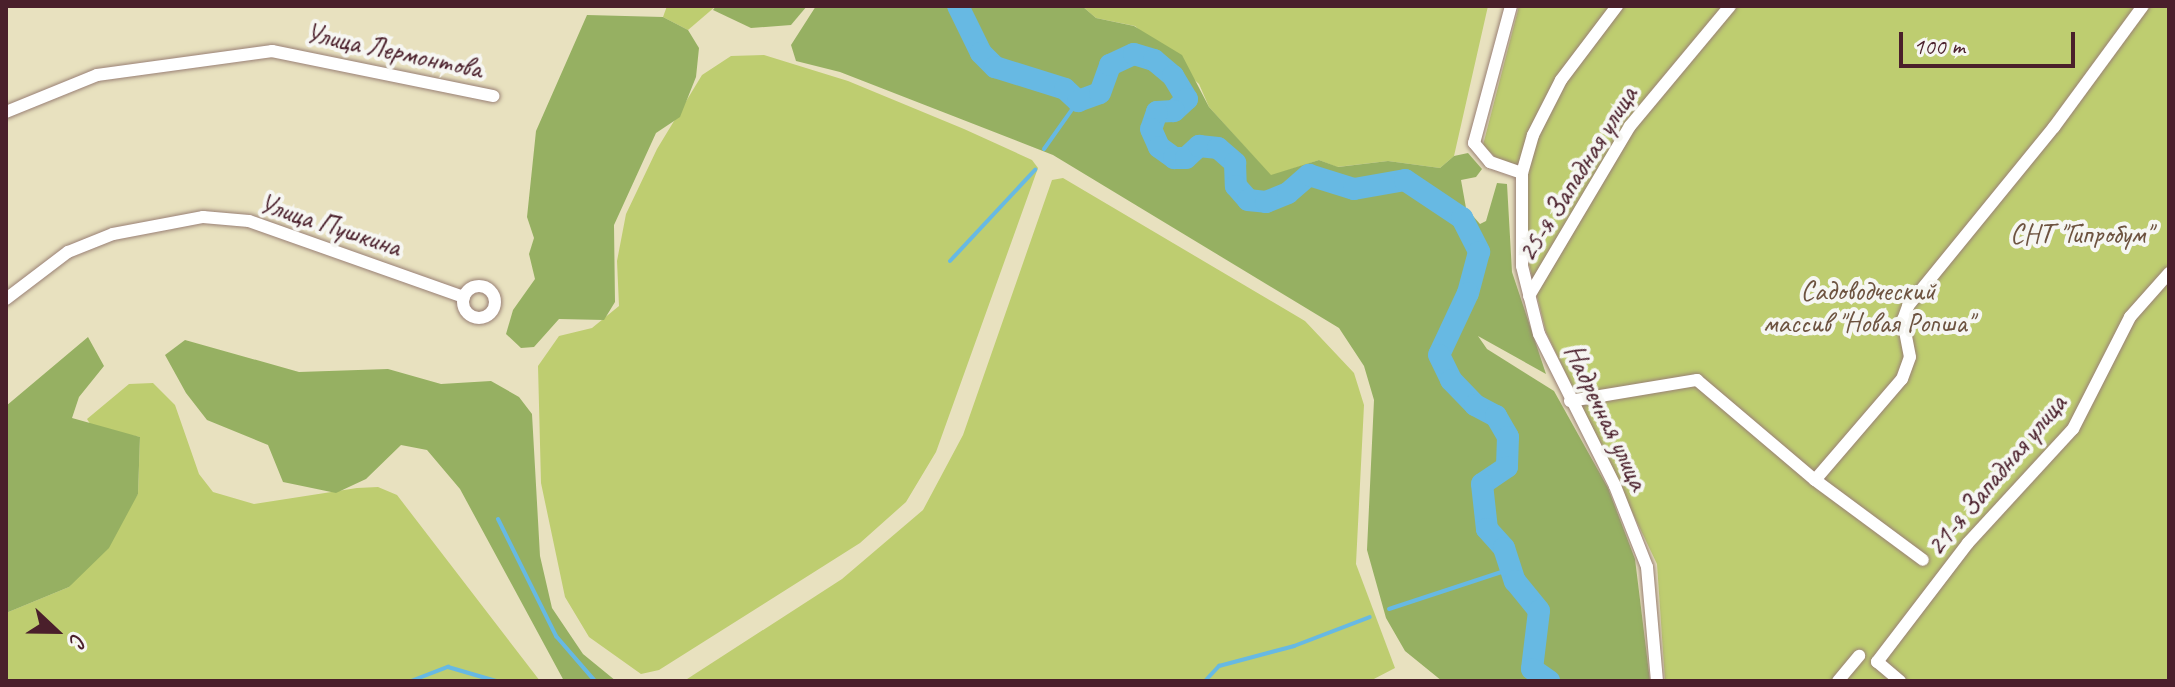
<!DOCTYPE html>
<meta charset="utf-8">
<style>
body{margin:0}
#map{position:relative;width:2175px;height:687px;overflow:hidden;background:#e8e1bf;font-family:Caveat,sans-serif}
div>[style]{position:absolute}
.green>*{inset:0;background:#becd70}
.forest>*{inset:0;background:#96b062}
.stream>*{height:4px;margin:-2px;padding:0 2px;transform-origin:2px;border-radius:2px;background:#67b9e3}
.river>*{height:22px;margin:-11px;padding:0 11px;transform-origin:11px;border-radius:11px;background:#67b9e3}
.roads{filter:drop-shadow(0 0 2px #998075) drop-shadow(0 0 2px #998075)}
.minor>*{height:12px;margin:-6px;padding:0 6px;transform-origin:6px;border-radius:6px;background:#fff}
.minor>.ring{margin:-6px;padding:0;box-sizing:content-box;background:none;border:12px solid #fff;border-radius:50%}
span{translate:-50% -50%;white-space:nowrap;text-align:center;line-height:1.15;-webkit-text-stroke:8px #f6f6f2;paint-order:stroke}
.street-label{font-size:28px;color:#4a1f2b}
.park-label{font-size:28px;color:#6d5340}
.frame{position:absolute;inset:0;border:8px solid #4a1f2b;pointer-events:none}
.north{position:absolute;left:16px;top:591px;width:80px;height:80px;-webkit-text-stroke:6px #f6f6f2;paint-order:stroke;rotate:112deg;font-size:22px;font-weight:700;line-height:32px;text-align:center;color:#4a1f2b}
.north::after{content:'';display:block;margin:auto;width:28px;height:36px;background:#4a1f2b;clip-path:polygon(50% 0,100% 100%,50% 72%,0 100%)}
.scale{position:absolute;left:1899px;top:32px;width:176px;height:36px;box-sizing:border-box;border:4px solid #4a1f2b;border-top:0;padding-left:10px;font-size:24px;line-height:28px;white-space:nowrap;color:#4a1f2b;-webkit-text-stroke:6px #f6f6f2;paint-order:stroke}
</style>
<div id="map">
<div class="green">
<div style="clip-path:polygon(667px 6px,716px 6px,688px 30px,663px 17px)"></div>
<div style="clip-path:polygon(1082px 6px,1488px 6px,1454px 156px,1440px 168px,1388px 161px,1337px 167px,1319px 160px,1271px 176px,1209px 107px,1199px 84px,1135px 26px,1096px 18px)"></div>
<div style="clip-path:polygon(1519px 6px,2169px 6px,2169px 681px,1665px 681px,1657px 564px,1546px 332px,1529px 264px,1521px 183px,1483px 145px)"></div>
<div style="clip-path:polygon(764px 55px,848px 81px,964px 129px,1032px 160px,1038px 168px,936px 452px,906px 502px,860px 543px,659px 670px,641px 674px,589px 637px,565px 597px,541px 483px,538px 366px,559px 336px,592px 328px,619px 306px,617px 261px,626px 214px,657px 149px,702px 75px,731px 56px)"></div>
<div style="clip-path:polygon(1063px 178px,1305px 321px,1354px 373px,1364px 405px,1356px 564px,1395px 668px,1370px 681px,684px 681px,842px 579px,923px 510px,963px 435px,1052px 180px)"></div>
<div style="clip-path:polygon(153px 383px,175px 405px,199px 474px,213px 492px,254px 504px,357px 488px,378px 487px,397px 495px,540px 681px,6px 681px,6px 613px,69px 587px,138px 494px,140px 437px,92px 427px,87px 419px,129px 384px)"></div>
</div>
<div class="forest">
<div style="clip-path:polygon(716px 6px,807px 6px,791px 25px,751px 28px,713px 10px)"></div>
<div style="clip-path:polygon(816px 6px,1082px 6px,1096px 18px,1134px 26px,1182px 55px,1209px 107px,1271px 175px,1319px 160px,1338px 167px,1388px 161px,1440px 168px,1454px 156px,1468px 153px,1482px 169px,1476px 177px,1461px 180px,1466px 208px,1480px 224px,1486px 221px,1497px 183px,1507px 184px,1512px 272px,1546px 374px,1478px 336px,1487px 349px,1554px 391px,1608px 488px,1635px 559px,1650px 681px,1442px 681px,1405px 651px,1386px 618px,1367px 550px,1374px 400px,1364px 366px,1339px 328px,1053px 155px,840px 72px,796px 61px,791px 45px)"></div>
<div style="clip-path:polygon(587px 15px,663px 17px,688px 30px,699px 48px,696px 77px,680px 117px,656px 133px,614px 225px,615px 302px,604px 320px,559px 319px,534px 347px,521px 348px,506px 334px,513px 310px,535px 279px,529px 254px,534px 238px,527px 217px,536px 131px)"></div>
<div style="clip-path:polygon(88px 337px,104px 366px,79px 397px,72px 418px,140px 437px,138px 494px,109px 548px,69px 587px,6px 613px,6px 406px)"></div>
<div style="clip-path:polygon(185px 340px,299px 372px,388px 369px,441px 384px,491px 381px,519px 397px,532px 414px,540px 556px,552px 608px,583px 654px,616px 681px,564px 681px,460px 489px,427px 450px,401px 445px,366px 479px,336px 493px,283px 482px,268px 445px,207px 420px,186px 393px,165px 355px)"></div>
</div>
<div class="stream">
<div style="left:1044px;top:149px;width:59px;rotate:-54.7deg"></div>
<div style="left:950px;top:261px;width:125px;rotate:-47deg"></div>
<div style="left:498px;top:519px;width:131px;rotate:63.6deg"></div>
<div style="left:556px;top:636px;width:60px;rotate:49.1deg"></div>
<div style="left:1389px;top:609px;width:128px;rotate:-18.2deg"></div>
<div style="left:411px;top:681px;width:40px;rotate:-21deg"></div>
<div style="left:448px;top:667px;width:50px;rotate:16.3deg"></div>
<div style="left:1205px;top:681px;width:21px;rotate:-47deg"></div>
<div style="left:1219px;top:666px;width:78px;rotate:-14.9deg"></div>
<div style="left:1294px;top:646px;width:81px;rotate:-20.9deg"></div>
</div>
<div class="river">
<div style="left:958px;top:6px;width:52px;rotate:63.9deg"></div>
<div style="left:981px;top:53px;width:20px;rotate:45deg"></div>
<div style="left:995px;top:67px;width:73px;rotate:17.4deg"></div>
<div style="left:1065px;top:89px;width:18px;rotate:43deg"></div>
<div style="left:1078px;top:101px;width:23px;rotate:-20deg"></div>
<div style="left:1100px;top:93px;width:30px;rotate:-70deg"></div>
<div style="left:1110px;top:65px;width:26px;rotate:-25deg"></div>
<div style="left:1134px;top:54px;width:21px;rotate:17deg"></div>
<div style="left:1154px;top:60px;width:25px;rotate:40deg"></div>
<div style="left:1173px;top:76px;width:27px;rotate:59deg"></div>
<div style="left:1187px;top:99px;width:18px;rotate:137deg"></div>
<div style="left:1174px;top:111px;width:17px;rotate:177deg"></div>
<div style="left:1157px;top:112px;width:18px;rotate:109deg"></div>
<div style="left:1151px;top:129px;width:20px;rotate:66deg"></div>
<div style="left:1159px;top:147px;width:19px;rotate:36deg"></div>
<div style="left:1174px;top:158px;width:12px"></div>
<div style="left:1186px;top:158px;width:18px;rotate:-43deg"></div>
<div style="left:1199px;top:146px;width:19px;rotate:6deg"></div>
<div style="left:1218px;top:148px;width:23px;rotate:41deg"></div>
<div style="left:1235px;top:163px;width:23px;rotate:88deg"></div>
<div style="left:1236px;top:186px;width:18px;rotate:49deg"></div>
<div style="left:1248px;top:200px;width:18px;rotate:6deg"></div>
<div style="left:1266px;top:202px;width:24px;rotate:-22deg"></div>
<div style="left:1288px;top:193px;width:28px;rotate:-41deg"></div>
<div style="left:1309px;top:175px;width:47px;rotate:17.3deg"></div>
<div style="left:1354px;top:189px;width:52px;rotate:-10deg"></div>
<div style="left:1405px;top:180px;width:69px;rotate:33.7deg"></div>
<div style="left:1462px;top:218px;width:38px;rotate:63deg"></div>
<div style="left:1479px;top:252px;width:42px;rotate:105deg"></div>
<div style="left:1468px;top:293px;width:68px;rotate:115.1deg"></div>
<div style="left:1439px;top:355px;width:28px;rotate:64deg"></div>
<div style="left:1451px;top:380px;width:35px;rotate:46deg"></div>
<div style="left:1475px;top:405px;width:24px;rotate:28deg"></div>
<div style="left:1496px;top:416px;width:24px;rotate:60deg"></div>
<div style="left:1508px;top:437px;width:30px;rotate:92deg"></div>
<div style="left:1507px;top:467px;width:30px;rotate:146deg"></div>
<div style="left:1482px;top:484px;width:45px;rotate:83.7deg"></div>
<div style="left:1487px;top:529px;width:25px;rotate:48deg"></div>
<div style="left:1504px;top:548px;width:35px;rotate:72deg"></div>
<div style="left:1515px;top:581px;width:38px;rotate:51deg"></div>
<div style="left:1539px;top:611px;width:58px;rotate:96.9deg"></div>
<div style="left:1532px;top:669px;width:21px;rotate:35deg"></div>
</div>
<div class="roads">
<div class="minor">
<div style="left:1511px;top:6px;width:142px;rotate:105.1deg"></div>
<div style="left:1474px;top:143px;width:25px;rotate:50deg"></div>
<div style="left:1490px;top:162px;width:34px;rotate:19deg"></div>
<div style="left:1617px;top:6px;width:93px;rotate:127.1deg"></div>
<div style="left:1561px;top:80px;width:62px;rotate:117deg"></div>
<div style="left:1533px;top:135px;width:40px;rotate:106deg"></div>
<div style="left:1522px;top:173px;width:93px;rotate:90deg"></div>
<div style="left:1522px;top:266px;width:70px;rotate:76deg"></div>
<div style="left:1539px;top:334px;width:170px;rotate:63.4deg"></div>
<div style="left:1615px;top:486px;width:87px;rotate:68.4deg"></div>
<div style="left:1647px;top:567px;width:114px;rotate:85deg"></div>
<div style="left:6px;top:112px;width:98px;rotate:-22.1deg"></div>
<div style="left:97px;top:75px;width:177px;rotate:-7.8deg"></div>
<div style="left:272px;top:51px;width:226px;rotate:11.5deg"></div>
<div class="ring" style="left:463px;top:286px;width:20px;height:20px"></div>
<div style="left:1529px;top:296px;width:198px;rotate:-59.3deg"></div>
<div style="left:1630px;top:126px;width:156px;rotate:-50.2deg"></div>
<div style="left:6px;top:299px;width:78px;rotate:-37.2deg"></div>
<div style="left:68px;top:252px;width:48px;rotate:-21.8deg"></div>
<div style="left:113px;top:234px;width:92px;rotate:-10.7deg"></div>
<div style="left:203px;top:217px;width:46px;rotate:5deg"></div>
<div style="left:249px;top:221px;width:228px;rotate:19.5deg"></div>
<div style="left:1570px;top:401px;width:129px;rotate:-9.4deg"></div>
<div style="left:1697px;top:380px;width:155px;rotate:40.3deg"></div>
<div style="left:1815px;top:480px;width:133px;rotate:-49.3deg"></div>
<div style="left:1902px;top:379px;width:23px;rotate:-70deg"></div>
<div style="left:1910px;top:357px;width:38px;rotate:-101deg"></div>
<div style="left:1903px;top:320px;width:15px;rotate:-70deg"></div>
<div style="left:1908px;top:306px;width:231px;rotate:-50.8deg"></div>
<div style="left:2054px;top:127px;width:150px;rotate:-53.7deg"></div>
<div style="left:1815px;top:480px;width:134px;rotate:36.5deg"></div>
<div style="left:1838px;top:681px;width:33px;rotate:-50deg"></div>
<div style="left:1900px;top:681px;width:30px;rotate:-140deg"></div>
<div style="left:1877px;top:662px;width:150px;rotate:-52.6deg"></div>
<div style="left:1968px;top:543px;width:155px;rotate:-47.4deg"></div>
<div style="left:2073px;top:429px;width:126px;rotate:-63deg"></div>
<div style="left:2130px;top:317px;width:59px;rotate:-48.4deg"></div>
</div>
</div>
<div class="street-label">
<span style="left:394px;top:51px;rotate:12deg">Улица Лермонтова</span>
<span style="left:1577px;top:174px;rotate:-58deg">25-я Западная улица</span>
<span style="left:330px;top:225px;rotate:18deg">Улица Пушкина</span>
<span style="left:1606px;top:417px;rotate:64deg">Надречная улица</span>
<span style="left:1996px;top:475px;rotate:-50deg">21-я Западная улица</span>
</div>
<div class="park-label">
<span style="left:2081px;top:234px">СНТ "Гипробум"</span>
<span style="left:1868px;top:307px">Садоводческий<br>массив "Новая Ропша"</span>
</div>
<div class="frame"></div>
<div class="north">С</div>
<div class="scale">100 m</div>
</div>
